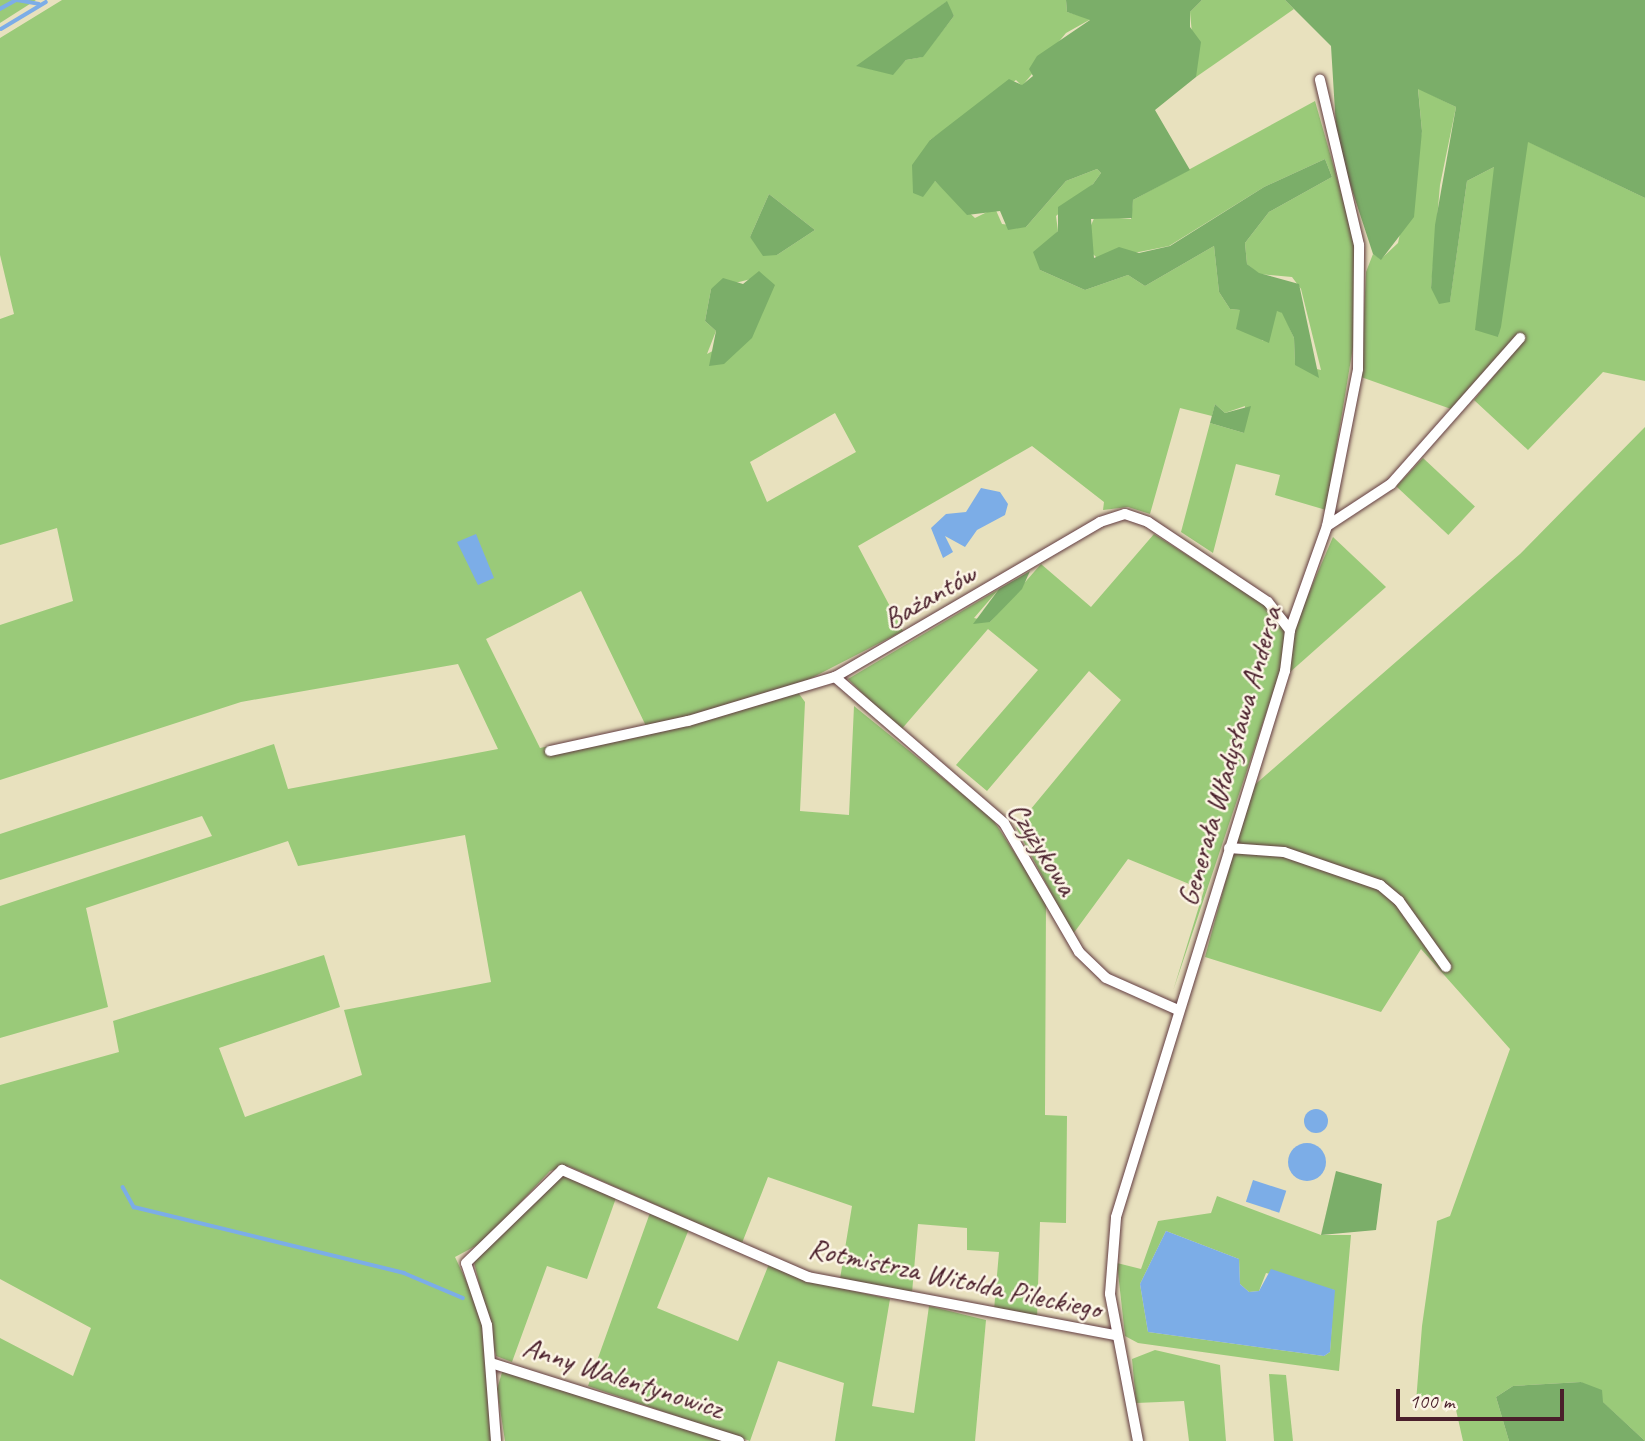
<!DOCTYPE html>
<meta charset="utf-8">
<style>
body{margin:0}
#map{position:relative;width:1645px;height:1441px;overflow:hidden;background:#e8e1be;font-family:Caveat,sans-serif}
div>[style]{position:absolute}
.green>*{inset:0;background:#9aca79;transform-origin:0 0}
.forest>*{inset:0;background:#7bae69}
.water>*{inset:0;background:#7cade7;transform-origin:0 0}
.round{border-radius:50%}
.stream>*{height:3.5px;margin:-1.75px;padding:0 1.75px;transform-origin:1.75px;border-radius:1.75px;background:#7cade7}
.roads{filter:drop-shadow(0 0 2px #623c41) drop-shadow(0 0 2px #623c41)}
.street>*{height:10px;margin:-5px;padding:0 5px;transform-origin:5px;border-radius:5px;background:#fff}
span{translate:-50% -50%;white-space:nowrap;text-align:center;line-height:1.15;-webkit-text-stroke:5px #fcf5e5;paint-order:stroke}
.street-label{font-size:30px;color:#4a1f2b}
.scale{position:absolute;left:1396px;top:1389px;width:168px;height:32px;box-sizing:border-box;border:4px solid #4a1f2b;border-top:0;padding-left:9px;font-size:21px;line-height:24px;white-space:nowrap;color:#4a1f2b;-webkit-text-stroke:5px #fcf5e5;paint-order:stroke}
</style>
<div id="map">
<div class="green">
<div style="clip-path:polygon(0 0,36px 0,0 23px)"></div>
<div style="clip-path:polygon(evenodd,62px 0,1066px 0,1067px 12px,1091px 19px,1066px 33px,1022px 86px,1016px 80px,930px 140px,927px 184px,935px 181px,975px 218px,995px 208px,1002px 224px,1026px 227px,1066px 181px,1097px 169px,1101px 173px,1093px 184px,1056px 216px,1058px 231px,1046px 244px,1040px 270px,1085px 290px,1128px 275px,1145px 286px,1214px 246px,1219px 292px,1230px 309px,1240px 310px,1263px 341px,1277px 310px,1283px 313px,1294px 338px,1295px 364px,1321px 370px,1301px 289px,1292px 277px,1259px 274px,1247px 264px,1245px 243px,1269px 212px,1332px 177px,1325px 159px,1264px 187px,1169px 246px,1099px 260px,1090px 251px,1089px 230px,1095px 216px,1131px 219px,1133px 200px,1315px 101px,1355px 241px,1359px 311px,1326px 510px,1275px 495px,1280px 475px,1236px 464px,1213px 553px,1181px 532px,1210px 423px,1244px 433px,1245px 406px,1225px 413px,1215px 404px,1212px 416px,1180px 408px,1150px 514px,1128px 507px,1103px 510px,1104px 502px,1032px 446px,858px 546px,903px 631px,794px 687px,805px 702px,800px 811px,849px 815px,854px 706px,992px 818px,1046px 901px,1045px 1115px,1067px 1116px,1066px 1223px,1040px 1222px,1037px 1319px,994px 1310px,999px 1252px,967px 1250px,967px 1228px,918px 1224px,912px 1293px,840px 1279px,852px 1206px,768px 1177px,742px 1243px,568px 1166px,550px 1171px,483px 1242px,455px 1257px,481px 1312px,492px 1441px,0 1441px,0 1338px,73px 1376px,91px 1328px,0 1279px,0 1085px,119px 1052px,113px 1021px,324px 955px,340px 1007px,219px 1048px,245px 1117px,362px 1075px,344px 1010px,491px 982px,465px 835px,298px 866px,288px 841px,86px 908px,108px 1007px,0 1038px,0 906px,212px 836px,202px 816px,0 880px,0 834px,274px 744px,288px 789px,498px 749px,458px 664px,241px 702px,0 780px,0 625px,73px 601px,57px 528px,0 545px,0 319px,14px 314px,0 255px,0 38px,62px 0,946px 2px,954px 16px,922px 57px,906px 60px,893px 74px,858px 66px,946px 2px,62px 0,769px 194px,815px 230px,777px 255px,750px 237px,769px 194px,62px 0,755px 278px,770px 291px,752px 330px,707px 354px,716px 331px,705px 321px,711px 289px,755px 278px,62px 0,835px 413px,856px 452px,767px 502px,750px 462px,835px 413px,62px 0,581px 591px,646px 726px,540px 748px,486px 639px,581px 591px)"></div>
<div style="clip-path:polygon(1202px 0,1285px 0,1294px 9px,1196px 77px,1190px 12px)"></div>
<div style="clip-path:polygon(1418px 88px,1456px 107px,1440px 185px,1431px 288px,1450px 301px,1467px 181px,1494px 167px,1498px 337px,1527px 141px,1645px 198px,1645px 381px,1603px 372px,1528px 450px,1474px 400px,1521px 343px,1451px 409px,1361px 377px,1366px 272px,1373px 254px,1381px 259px,1398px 243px,1422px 131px)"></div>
<div style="clip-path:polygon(1645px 427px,1645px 1441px,1581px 1382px,1513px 1386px,1496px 1397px,1509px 1441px,1463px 1441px,1454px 1401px,1416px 1402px,1422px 1326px,1437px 1221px,1450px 1216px,1510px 1049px,1421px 949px,1381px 1012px,1205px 957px,1251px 788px,1520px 554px)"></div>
<div style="left:1423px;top:458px;width:71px;height:39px;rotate:43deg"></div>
<div style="clip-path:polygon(1154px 534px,1265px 605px,1285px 632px,1286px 654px,1173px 991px,1204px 890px,1128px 859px,1073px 934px,1016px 827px,1121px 700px,1089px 671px,987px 791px,956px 765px,1038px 670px,988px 629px,900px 731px,848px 679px,999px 589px,974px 618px,990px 622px,1041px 564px,1091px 607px)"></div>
<div style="clip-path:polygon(1333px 537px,1386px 587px,1289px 673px,1295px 625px)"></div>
<div style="clip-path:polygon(570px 1173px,616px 1198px,587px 1279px,547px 1266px,512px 1362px,496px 1356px,474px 1262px,554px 1177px)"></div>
<div style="clip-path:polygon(evenodd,1217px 1196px,1321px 1235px,1351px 1235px,1339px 1371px,1138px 1343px,1125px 1336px,1117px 1263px,1141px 1269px,1158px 1221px,1211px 1213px,1217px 1196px,1166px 1231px,1239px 1259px,1240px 1284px,1249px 1292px,1259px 1291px,1266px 1273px,1334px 1290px,1330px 1352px,1324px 1356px,1148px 1332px,1140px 1284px,1166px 1231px)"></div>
<div style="clip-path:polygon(651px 1210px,689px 1229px,657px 1308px,738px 1341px,769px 1264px,808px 1281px,890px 1299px,872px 1406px,914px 1413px,929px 1306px,986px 1320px,975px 1441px,835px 1441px,844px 1383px,778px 1361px,750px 1441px,588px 1386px)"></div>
<div style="clip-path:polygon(1155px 1350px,1220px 1365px,1226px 1441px,1189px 1441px,1184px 1401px,1136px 1403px,1132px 1359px)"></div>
<div style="clip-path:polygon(503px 1369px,729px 1441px,505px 1441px,497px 1389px)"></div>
<div style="clip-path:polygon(1269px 1374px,1286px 1375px,1293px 1441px,1274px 1441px)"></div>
</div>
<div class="forest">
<div style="clip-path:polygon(1066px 0,1202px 0,1190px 12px,1190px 27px,1201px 42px,1196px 77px,1155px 110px,1190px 170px,1133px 200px,1132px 218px,1091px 219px,1094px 258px,1119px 247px,1139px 253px,1170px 246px,1264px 187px,1325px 159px,1332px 177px,1269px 212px,1245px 243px,1247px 264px,1259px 273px,1299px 284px,1319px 378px,1295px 365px,1294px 338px,1282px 313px,1277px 311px,1269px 343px,1236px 329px,1240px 310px,1230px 309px,1219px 292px,1214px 246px,1145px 286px,1128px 275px,1085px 290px,1040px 270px,1033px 252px,1058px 231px,1058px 207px,1093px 184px,1101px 173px,1097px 169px,1066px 181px,1026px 227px,1008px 230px,1000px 211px,967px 215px,935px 181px,923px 197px,913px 193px,912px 165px,930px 140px,1009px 79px,1022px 85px,1033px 76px,1029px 69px,1037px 56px,1090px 20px,1067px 12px)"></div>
<div style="clip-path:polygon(1285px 0,1645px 0,1645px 198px,1528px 142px,1501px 327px,1498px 337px,1475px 330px,1494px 167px,1467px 181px,1450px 302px,1439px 304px,1431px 288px,1435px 225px,1456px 107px,1418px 89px,1422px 131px,1414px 217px,1381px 260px,1373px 254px,1337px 144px,1331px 46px)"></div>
<div style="clip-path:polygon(947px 1px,954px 16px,923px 57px,906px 60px,893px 75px,856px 66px)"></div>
<div style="clip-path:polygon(769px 194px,815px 230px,777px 255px,763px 256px,750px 237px)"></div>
<div style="clip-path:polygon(759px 271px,775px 285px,752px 338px,724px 364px,709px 366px,716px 331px,705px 321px,711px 289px,723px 278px,743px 284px)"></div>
<div style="clip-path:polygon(1215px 404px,1225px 413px,1251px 406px,1244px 433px,1210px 423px)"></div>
<div style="clip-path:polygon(1030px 571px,1022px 589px,990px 622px,973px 624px,999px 589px)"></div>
<div style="clip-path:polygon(1336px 1171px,1382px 1184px,1376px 1230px,1321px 1235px)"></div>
<div style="clip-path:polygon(1581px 1382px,1602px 1390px,1603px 1402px,1645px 1441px,1509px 1441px,1496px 1397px,1513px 1386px)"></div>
</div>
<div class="water">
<div style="clip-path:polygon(981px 488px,1000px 492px,1008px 504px,1005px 515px,977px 530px,965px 547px,945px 536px,953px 552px,943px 558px,931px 528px,946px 514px,966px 512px)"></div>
<div style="clip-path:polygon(476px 534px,494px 578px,478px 585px,457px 542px)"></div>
<div class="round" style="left:1304px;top:1109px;width:24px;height:24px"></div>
<div class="round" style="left:1288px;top:1143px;width:38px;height:38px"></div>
<div style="left:1253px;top:1180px;width:35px;height:23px;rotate:18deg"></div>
<div style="clip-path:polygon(1166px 1231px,1239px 1259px,1240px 1284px,1249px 1292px,1259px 1291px,1271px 1269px,1335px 1290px,1330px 1352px,1324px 1356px,1148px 1332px,1140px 1284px)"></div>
</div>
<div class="stream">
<div style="left:17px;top:0;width:22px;rotate:10deg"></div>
<div style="left:0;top:9px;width:18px;rotate:-29deg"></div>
<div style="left:1px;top:29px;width:52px;rotate:-31deg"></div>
<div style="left:123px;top:1187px;width:23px;rotate:61deg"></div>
<div style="left:134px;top:1207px;width:278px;rotate:13.7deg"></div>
<div style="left:404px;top:1273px;width:64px;rotate:23deg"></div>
</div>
<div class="roads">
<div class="street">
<div style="left:1327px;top:526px;width:77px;rotate:-33.3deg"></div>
<div style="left:1391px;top:484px;width:195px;rotate:-48.5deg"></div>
<div style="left:835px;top:677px;width:223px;rotate:40.8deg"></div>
<div style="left:1004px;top:823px;width:149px;rotate:59.8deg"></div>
<div style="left:1079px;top:952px;width:37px;rotate:44deg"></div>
<div style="left:1106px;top:978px;width:79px;rotate:24deg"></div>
<div style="left:550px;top:751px;width:141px;rotate:-12.3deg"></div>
<div style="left:688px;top:721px;width:153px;rotate:-16.7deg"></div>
<div style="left:835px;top:677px;width:307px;rotate:-30.3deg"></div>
<div style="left:1100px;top:522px;width:26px;rotate:-18deg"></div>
<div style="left:1125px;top:514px;width:24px;rotate:19deg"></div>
<div style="left:1148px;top:522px;width:144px;rotate:33.7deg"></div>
<div style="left:1268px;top:602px;width:36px;rotate:52deg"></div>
<div style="left:1229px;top:848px;width:55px;rotate:4.2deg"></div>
<div style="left:1284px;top:852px;width:102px;rotate:19deg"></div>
<div style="left:1380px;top:885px;width:25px;rotate:40deg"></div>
<div style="left:1399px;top:901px;width:81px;rotate:54.5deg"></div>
<div style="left:491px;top:1363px;width:260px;rotate:17.5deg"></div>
<div style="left:496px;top:1441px;width:116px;rotate:-94.4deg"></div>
<div style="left:487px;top:1325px;width:65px;rotate:-108.7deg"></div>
<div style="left:466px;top:1263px;width:134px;rotate:-44.1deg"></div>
<div style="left:562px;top:1170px;width:268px;rotate:23.5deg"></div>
<div style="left:808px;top:1277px;width:313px;rotate:10.7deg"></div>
<div style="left:1138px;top:1441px;width:150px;rotate:-100.8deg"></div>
<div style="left:1110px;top:1294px;width:77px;rotate:-85.5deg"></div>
<div style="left:1116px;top:1217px;width:572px;rotate:-72.8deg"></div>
<div style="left:1285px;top:671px;width:41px;rotate:-83deg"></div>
<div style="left:1290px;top:630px;width:110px;rotate:-70.4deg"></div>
<div style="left:1327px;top:526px;width:160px;rotate:-78.8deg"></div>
<div style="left:1358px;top:369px;width:124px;rotate:-89.5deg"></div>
<div style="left:1359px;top:245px;width:170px;rotate:-103.3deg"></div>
</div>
</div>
<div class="street-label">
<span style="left:929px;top:596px;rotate:-30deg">Bażantów</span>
<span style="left:1229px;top:756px;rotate:-74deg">Generała Władysława Andersa</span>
<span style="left:1043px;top:848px;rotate:58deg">Czyżykowa</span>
<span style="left:955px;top:1278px;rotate:12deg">Rotmistrza Witolda Pileckiego</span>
<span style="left:623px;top:1377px;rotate:18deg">Anny Walentynowicz</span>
</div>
<div class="scale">100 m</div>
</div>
